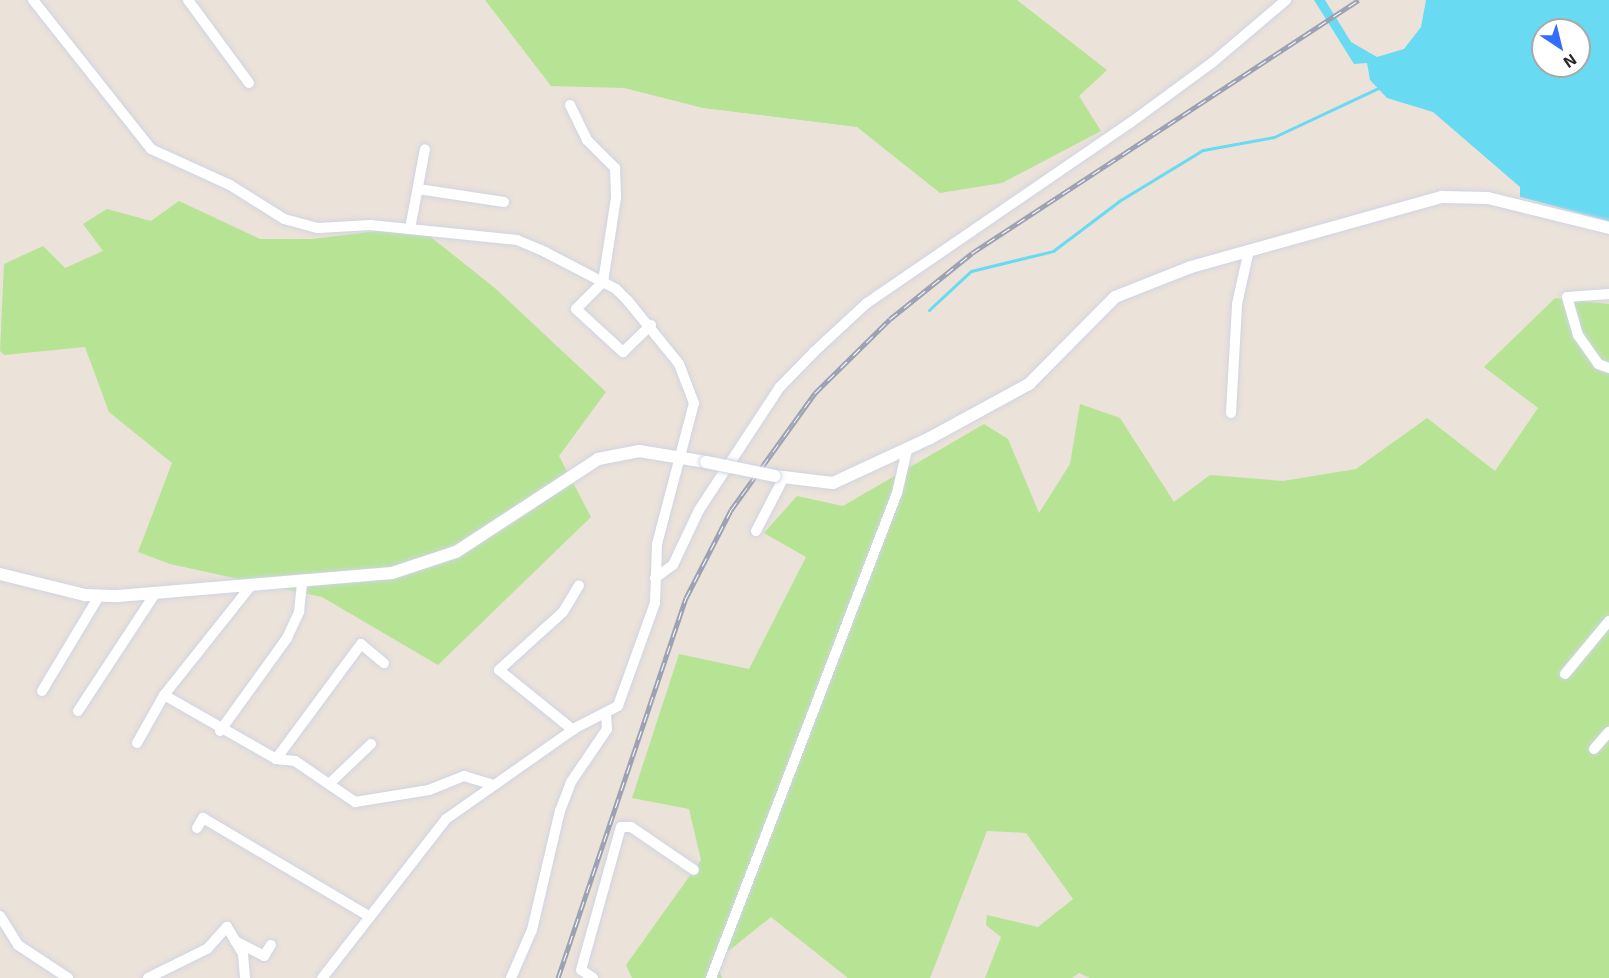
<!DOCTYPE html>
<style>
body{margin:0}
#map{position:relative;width:1609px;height:978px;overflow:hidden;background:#ebe2d9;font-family:"Exo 2",sans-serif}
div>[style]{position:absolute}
.green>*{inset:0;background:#b7e494}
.water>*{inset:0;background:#68daf2}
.stream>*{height:3px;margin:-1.5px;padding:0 1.5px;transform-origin:1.5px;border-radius:1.5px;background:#68daf2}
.roads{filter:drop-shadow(0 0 2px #cfd4e2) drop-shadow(0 0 2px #cfd4e2)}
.minor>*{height:10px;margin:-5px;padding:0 5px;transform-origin:5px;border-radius:5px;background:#fff}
.tertiary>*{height:12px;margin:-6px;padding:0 6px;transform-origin:6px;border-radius:6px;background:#fff}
.rail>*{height:5px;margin-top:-2.5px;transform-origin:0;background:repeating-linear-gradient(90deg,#fff 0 9px,#9ca2b4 0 18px);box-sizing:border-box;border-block:2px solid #9ca2b4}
.bridges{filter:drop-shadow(0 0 2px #cfd4e2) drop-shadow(0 0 2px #cfd4e2)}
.tertiary-bridge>*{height:12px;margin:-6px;padding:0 6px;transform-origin:6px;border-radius:6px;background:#fff}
span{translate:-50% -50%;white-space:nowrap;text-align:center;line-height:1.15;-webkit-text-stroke:4.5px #fff;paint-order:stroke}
.north{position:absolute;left:1531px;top:18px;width:60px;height:60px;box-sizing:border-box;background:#fff;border:2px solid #a9a9a9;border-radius:50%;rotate:145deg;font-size:16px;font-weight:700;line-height:24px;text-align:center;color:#282828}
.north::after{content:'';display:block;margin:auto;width:21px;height:27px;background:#336dff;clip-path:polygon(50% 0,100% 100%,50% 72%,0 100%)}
</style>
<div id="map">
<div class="green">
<div style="clip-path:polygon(485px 0,1017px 0,1107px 70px,1079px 96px,1101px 131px,1002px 183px,940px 193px,857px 127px,703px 108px,624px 88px,551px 86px)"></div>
<div style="clip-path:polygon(179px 201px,260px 239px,312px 239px,417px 226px,496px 289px,606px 392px,559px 456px,591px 517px,438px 665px,322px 597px,170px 564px,138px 552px,172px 463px,109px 412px,85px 347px,4px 355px,0 351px,4px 264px,43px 246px,65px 268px,103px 251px,83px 224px,107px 209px,151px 221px)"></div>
<div style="clip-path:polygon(1555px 298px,1609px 304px,1609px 978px,1090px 978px,1079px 973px,1072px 978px,985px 978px,1001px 937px,986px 925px,987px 915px,1038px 927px,1073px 899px,1026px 833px,987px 831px,930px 978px,848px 978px,771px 917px,716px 961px,722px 978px,632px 978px,626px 965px,701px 860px,689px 809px,632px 798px,679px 654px,749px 669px,806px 557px,764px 533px,797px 496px,843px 506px,984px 424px,1008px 439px,1039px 513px,1070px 464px,1080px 404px,1120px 418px,1174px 502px,1210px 475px,1283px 481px,1356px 469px,1427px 418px,1495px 471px,1538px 408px,1484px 367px)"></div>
</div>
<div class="water">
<div style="clip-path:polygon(evenodd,1314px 0,1325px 0,1351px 42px,1377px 57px,1404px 49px,1421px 27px,1426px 0,1609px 0,1609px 221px,1520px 197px,1520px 187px,1433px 112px,1387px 98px,1370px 80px,1367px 63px,1354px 64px,1314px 0,1543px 30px,1579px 30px,1579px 66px,1543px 66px,1543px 30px)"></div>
</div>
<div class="stream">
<div style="left:929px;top:310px;width:57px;rotate:-42.9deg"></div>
<div style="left:971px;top:271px;width:84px;rotate:-13.7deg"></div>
<div style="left:1053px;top:251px;width:83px;rotate:-37.1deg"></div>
<div style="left:1119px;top:201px;width:98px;rotate:-31.3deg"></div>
<div style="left:1203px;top:150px;width:72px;rotate:-10.4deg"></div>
<div style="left:1274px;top:137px;width:115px;rotate:-25.2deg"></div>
</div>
<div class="roads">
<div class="minor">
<div style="left:33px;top:0;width:190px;rotate:51.6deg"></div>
<div style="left:151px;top:149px;width:87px;rotate:24.5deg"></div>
<div style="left:230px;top:185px;width:64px;rotate:32.2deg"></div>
<div style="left:284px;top:219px;width:35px;rotate:15deg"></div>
<div style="left:318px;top:228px;width:52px;rotate:-3.3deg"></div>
<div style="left:370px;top:225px;width:148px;rotate:5.8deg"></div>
<div style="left:517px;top:240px;width:30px;rotate:23deg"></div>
<div style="left:545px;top:252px;width:80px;rotate:27.5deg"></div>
<div style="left:616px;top:289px;width:17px;rotate:45deg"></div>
<div style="left:628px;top:301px;width:81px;rotate:51deg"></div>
<div style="left:679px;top:364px;width:42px;rotate:69deg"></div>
<div style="left:694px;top:403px;width:146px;rotate:104.7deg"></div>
<div style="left:657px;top:544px;width:59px;rotate:91.9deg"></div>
<div style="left:655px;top:603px;width:109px;rotate:109.8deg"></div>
<div style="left:618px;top:706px;width:46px;rotate:152.9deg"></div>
<div style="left:577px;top:727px;width:160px;rotate:144.9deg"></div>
<div style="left:446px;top:819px;width:202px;rotate:127.9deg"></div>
<div style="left:188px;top:0;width:103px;rotate:53.7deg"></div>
<div style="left:570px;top:105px;width:39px;rotate:64deg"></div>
<div style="left:587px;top:140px;width:40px;rotate:45deg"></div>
<div style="left:615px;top:168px;width:30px;rotate:88deg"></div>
<div style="left:616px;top:198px;width:85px;rotate:98.8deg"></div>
<div style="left:603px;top:282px;width:38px;rotate:135deg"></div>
<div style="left:576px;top:309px;width:64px;rotate:42.5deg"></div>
<div style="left:623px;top:352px;width:39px;rotate:-44deg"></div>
<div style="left:418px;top:189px;width:87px;rotate:8.6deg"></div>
<div style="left:410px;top:229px;width:81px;rotate:-79.4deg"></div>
<div style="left:1609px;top:294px;width:42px;rotate:175.9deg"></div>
<div style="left:1567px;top:297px;width:40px;rotate:74deg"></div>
<div style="left:1578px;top:335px;width:35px;rotate:55deg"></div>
<div style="left:1598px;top:364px;width:12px;rotate:20deg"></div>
<div style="left:1231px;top:413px;width:109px;rotate:-86.8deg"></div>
<div style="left:1237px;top:304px;width:55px;rotate:-77.5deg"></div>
<div style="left:756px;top:531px;width:61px;rotate:-62.6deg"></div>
<div style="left:655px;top:578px;width:22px;rotate:-36deg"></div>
<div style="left:673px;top:565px;width:61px;rotate:-64.7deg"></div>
<div style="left:699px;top:510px;width:146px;rotate:-56.7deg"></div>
<div style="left:779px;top:388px;width:50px;rotate:-45.8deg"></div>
<div style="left:814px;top:352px;width:72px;rotate:-42.8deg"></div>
<div style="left:867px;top:303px;width:319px;rotate:-34.4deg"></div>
<div style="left:1130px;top:123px;width:103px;rotate:-36.3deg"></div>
<div style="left:1213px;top:62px;width:96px;rotate:-40.3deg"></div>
<div style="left:250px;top:587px;width:138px;rotate:128.5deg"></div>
<div style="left:164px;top:695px;width:129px;rotate:29.7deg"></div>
<div style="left:276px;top:759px;width:19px;rotate:6deg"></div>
<div style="left:295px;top:761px;width:73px;rotate:34.3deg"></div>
<div style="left:355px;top:802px;width:75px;rotate:-9.2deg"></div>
<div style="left:429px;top:790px;width:38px;rotate:-22deg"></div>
<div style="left:464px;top:776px;width:31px;rotate:17deg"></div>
<div style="left:1565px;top:674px;width:69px;rotate:-50.3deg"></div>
<div style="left:42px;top:691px;width:111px;rotate:-59deg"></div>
<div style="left:78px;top:711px;width:140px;rotate:-56.7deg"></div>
<div style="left:573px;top:730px;width:95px;rotate:-141deg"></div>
<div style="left:499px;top:670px;width:86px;rotate:-42.2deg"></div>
<div style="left:563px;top:612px;width:31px;rotate:-59deg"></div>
<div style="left:220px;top:731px;width:115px;rotate:-54.2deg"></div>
<div style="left:287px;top:638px;width:29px;rotate:-65deg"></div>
<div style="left:299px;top:612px;width:30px;rotate:-84deg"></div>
<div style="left:137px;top:743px;width:55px;rotate:-60.6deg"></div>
<div style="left:1594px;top:749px;width:23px;rotate:-49deg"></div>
<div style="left:276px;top:759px;width:143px;rotate:-53.5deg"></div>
<div style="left:361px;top:644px;width:30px;rotate:40deg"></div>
<div style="left:329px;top:784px;width:58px;rotate:-43.6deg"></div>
<div style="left:197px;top:828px;width:12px;rotate:-59deg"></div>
<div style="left:203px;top:818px;width:193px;rotate:30.6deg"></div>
<div style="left:0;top:916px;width:34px;rotate:58deg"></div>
<div style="left:18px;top:945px;width:60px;rotate:33.4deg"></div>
<div style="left:235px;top:941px;width:33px;rotate:27deg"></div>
<div style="left:264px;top:956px;width:13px;rotate:-58deg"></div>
<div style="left:148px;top:978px;width:66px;rotate:-26.2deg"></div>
<div style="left:207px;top:949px;width:30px;rotate:-48deg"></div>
<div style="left:227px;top:927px;width:31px;rotate:59deg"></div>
<div style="left:243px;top:954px;width:24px;rotate:85deg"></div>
<div style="left:511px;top:978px;width:52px;rotate:-66.4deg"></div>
<div style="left:532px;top:930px;width:122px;rotate:-76.8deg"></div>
<div style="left:560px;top:811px;width:31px;rotate:-69deg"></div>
<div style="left:571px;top:782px;width:64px;rotate:-55.8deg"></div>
<div style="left:607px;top:729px;width:14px;rotate:-94deg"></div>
<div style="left:593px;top:978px;width:14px;rotate:-146deg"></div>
<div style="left:581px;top:970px;width:148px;rotate:-74.4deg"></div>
<div style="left:621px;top:827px;width:10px"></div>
<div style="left:631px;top:827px;width:76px;rotate:34.3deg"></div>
<div style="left:711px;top:978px;width:519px;rotate:-69.02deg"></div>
<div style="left:897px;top:493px;width:44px;rotate:-76.9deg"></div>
</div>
<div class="tertiary">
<div style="left:775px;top:476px;width:58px;rotate:6.9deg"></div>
<div style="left:833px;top:483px;width:107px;rotate:-24.9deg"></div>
<div style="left:930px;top:438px;width:113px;rotate:-28.6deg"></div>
<div style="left:1029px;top:384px;width:122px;rotate:-45.3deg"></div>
<div style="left:1115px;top:297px;width:82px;rotate:-21.5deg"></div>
<div style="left:1191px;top:267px;width:261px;rotate:-15.6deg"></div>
<div style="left:1442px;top:197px;width:46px;rotate:1.2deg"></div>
<div style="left:1488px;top:198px;width:125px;rotate:13.9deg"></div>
<div style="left:0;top:574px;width:88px;rotate:13.9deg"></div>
<div style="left:85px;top:595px;width:33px;rotate:2deg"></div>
<div style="left:118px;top:596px;width:275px;rotate:-4.8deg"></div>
<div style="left:392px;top:573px;width:67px;rotate:-18.2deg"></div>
<div style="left:456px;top:552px;width:170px;rotate:-33.2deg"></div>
<div style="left:598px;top:459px;width:42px;rotate:-11deg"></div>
<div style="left:639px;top:451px;width:68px;rotate:9.3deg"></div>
</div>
</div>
<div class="rail">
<div style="left:558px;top:978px;width:401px;rotate:-71.4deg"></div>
<div style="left:686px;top:598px;width:99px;rotate:-62.9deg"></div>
<div style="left:731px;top:510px;width:144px;rotate:-54.3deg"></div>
<div style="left:815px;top:393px;width:105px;rotate:-44.6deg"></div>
<div style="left:890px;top:319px;width:105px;rotate:-38.8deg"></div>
<div style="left:972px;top:253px;width:462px;rotate:-33.2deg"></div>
</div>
<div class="bridges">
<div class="tertiary-bridge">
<div style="left:706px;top:462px;width:70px;rotate:11.5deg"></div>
</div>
</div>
<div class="north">N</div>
</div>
